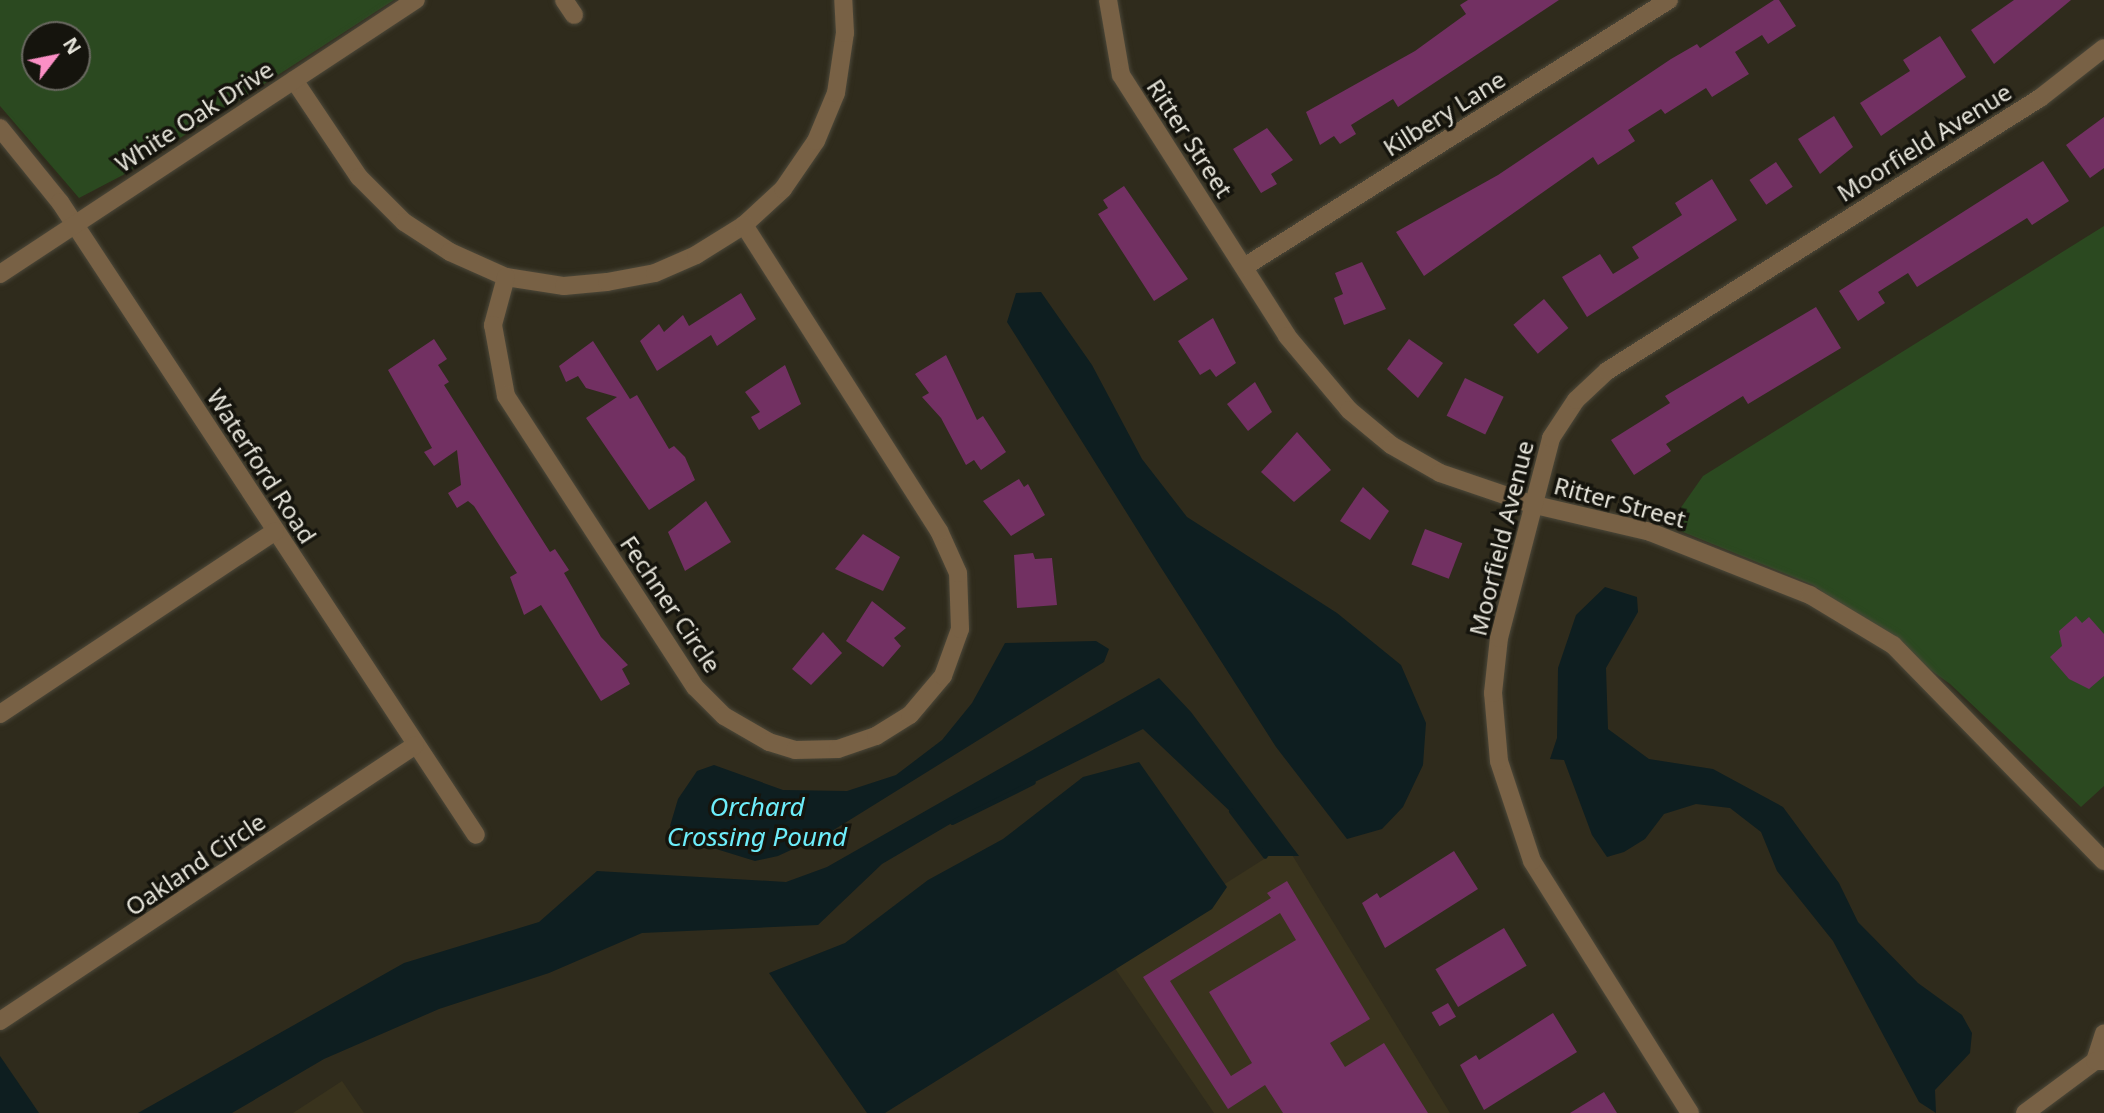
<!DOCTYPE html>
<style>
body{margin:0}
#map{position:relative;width:2104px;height:1113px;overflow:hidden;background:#2f2b1c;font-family:"Noto Sans",sans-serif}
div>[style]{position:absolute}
.built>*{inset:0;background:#39331d}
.green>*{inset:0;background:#2b4920}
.water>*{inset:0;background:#0e1e20}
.stream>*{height:5px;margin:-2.5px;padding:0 2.5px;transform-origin:2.5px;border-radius:2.5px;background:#0e1e20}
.building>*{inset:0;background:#723062;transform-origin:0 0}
.roads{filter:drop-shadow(0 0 2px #4c483a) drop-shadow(0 0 2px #4c483a)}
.minor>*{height:18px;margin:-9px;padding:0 9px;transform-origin:9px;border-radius:9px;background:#786145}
span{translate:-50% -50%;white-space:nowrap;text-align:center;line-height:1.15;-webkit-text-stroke:7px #15140d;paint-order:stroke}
.street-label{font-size:24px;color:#e5e3d9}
.water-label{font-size:26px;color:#6dedfa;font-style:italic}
.north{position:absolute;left:21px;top:21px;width:70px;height:70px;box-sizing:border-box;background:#15140d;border:2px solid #68675f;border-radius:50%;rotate:58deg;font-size:19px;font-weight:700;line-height:28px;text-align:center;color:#e5e3d9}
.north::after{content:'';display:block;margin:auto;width:24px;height:32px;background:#fb8fc5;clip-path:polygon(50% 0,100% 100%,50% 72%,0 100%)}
</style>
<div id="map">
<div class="built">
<div style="clip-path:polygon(1286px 845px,1450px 1113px,1214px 1113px,1108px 958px)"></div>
<div style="clip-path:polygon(342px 1081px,364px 1113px,293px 1113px)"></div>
</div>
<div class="green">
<div style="clip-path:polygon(evenodd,0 0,394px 0,123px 175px,79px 198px,0 106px,0 0,35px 35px,77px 35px,77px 77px,35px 77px,35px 35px)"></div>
<div style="clip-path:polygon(2104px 226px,2104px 786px,2081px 807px,1950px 684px,1813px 585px,1668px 526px,1703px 476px)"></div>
</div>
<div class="water">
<div style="clip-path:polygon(1041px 292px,1092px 365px,1142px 459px,1187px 517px,1337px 613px,1401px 665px,1426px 723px,1423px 765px,1403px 807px,1382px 829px,1347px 839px,1276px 747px,1160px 566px,1007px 322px,1016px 293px)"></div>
<div style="clip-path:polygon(1605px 587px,1637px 597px,1638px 612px,1606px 668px,1608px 729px,1649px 759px,1713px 769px,1783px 807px,1839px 883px,1858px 922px,1918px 983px,1962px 1015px,1972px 1033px,1970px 1053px,1935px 1090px,1936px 1113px,1919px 1102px,1833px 941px,1777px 871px,1761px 832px,1730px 808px,1696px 804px,1664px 814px,1645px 839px,1624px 852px,1607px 857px,1592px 835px,1564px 760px,1550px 759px,1557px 738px,1558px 668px,1576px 615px)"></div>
<div style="clip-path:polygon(1096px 641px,1109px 649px,1104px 662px,832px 831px,778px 856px,755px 861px,687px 840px,670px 826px,678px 799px,697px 771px,714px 765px,783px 790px,847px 791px,896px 775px,942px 740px,972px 703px,1005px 643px)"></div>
<div style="clip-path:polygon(1159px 678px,1191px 712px,1299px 856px,1265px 856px,1234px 815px,1143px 729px,957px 820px,882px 864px,818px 925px,642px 933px,549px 973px,439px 1009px,324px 1059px,232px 1113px,138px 1113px,404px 963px,539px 922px,597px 871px,786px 882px,827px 867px)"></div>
<div style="clip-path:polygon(1139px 762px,1227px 887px,1212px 909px,885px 1113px,867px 1113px,769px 973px,845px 943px,928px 880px,1003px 839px,1083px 777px)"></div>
<div style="clip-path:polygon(0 1056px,39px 1113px,0 1113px)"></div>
</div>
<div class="stream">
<div style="left:1231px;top:811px;width:56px;rotate:52.9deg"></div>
<div style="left:952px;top:822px;width:90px;rotate:-26.3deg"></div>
</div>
<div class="building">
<div style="clip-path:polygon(1468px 0,1559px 0,1398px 107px,1393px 99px,1351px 125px,1356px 134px,1340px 144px,1334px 136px,1320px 145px,1306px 112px,1415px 51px,1466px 14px,1460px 5px)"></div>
<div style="clip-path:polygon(1774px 0,1779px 0,1796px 26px,1768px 44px,1762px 35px,1735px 52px,1749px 74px,1712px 97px,1706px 88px,1665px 114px,1661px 109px,1628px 130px,1635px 141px,1598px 165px,1593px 157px,1424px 276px,1396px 232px,1498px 175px,1671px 59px,1697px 44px,1700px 48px)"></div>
<div style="clip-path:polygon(2014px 0,2071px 0,1994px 64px,1971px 30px)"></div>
<div style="clip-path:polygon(1940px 36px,1966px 77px,1881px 136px,1860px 103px,1910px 71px,1903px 60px)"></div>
<div style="clip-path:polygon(1834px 116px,1853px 147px,1820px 174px,1798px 139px)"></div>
<div style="clip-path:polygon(2104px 117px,2104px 168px,2090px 178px,2066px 145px)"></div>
<div style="clip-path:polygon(1267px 128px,1293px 160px,1271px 174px,1277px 184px,1261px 193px,1233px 149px)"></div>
<div style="clip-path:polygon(2043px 161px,2069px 201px,2032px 225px,2027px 218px,1917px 287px,1908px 273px,1878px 292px,1885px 303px,1858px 321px,1839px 291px)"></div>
<div style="left:1776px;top:162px;width:30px;height:32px;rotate:56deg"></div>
<div style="clip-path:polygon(1712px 179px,1737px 220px,1587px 317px,1562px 277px,1600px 254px,1613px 274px,1639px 258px,1632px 247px,1682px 215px,1675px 203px)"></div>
<div style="clip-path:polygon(1124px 186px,1188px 279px,1154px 301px,1098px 214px,1108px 208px,1103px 200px)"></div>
<div style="clip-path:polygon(1362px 262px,1386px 309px,1344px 325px,1334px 298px,1343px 294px,1335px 273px)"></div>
<div style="clip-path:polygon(741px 293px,756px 319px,717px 346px,711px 335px,657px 371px,640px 341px,659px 324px,664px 332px,683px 315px,689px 326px)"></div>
<div style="left:1544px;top:299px;width:38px;height:40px;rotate:50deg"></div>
<div style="clip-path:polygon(1816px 307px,1841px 348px,1748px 404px,1743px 396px,1666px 444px,1671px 451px,1634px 475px,1611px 440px,1670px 403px,1665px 396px)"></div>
<div style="clip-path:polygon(1213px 318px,1236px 363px,1216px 377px,1210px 369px,1200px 375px,1178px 341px)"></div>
<div style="clip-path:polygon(434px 339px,447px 359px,438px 365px,449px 382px,444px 385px,550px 552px,555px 549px,569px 570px,564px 573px,601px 637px,628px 665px,622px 669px,630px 684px,601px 701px,541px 605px,524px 615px,510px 577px,517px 573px,474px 506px,468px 501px,457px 508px,448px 493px,461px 485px,457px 450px,434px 466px,424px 452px,432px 448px,388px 370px)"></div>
<div style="clip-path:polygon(1409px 339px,1443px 363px,1418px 398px,1387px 369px)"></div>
<div style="clip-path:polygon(593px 341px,630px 399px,637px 395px,669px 449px,674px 446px,685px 457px,695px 480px,649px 510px,586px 418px,617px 397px,586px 388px,578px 376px,566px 382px,559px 366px)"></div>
<div style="clip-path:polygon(946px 355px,977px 420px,983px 416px,1006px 452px,981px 470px,974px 460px,966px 465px,941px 418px,922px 397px,929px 393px,915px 374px)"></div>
<div style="clip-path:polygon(785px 365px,801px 404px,759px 430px,751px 417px,760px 412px,745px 392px)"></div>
<div style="left:1465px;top:378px;width:43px;height:42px;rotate:26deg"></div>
<div style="clip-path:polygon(1255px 382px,1272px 412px,1248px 431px,1227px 404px)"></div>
<div style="clip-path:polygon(1297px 432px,1331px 470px,1294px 502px,1261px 472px)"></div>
<div style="clip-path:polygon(1019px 479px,1024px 487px,1028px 484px,1045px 515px,1011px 536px,983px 501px)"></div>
<div style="clip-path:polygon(1363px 487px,1389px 511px,1370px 540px,1340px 521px)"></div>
<div style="clip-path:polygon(706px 501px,731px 542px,685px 571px,668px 532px)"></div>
<div style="left:1425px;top:529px;width:40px;height:38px;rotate:21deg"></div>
<div style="clip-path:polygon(863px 534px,900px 557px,883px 591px,835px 569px)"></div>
<div style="clip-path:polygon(1033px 553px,1035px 559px,1052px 558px,1057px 605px,1017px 608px,1014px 555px)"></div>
<div style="clip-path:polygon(872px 601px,906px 628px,894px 638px,901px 646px,883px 667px,846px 641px)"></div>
<div style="clip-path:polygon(2076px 616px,2082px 623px,2089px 617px,2104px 634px,2104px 676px,2089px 689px,2069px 679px,2050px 657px,2062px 646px,2059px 631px)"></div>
<div style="clip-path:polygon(823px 632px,842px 653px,811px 685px,792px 669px)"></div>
<div style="clip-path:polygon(1454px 851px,1478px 889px,1385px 948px,1362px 903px,1377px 893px,1380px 898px)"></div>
<div style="clip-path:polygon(evenodd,1287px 881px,1370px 1019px,1330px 1043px,1345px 1067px,1384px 1043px,1428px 1113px,1283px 1113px,1265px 1085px,1228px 1109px,1143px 977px,1271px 898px,1267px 893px,1287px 881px,1280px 913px,1296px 940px,1209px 992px,1252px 1063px,1231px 1076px,1170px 981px,1280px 913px)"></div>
<div style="left:1504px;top:928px;width:44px;height:80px;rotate:59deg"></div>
<div style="left:1448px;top:1003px;width:16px;height:19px;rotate:60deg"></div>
<div style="clip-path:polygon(1553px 1013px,1577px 1052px,1484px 1110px,1460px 1065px,1476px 1055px,1479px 1060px)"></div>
<div style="clip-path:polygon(1604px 1092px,1617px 1113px,1570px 1113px)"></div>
</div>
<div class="roads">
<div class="minor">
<div style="left:564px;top:0;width:18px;rotate:56deg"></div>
<div style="left:1108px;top:0;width:76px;rotate:80.2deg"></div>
<div style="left:1121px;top:75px;width:309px;rotate:57.5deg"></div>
<div style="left:1287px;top:336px;width:97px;rotate:50deg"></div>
<div style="left:1349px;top:410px;width:55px;rotate:39.8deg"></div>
<div style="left:1391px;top:445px;width:56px;rotate:29.7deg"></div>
<div style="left:1440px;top:473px;width:96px;rotate:18.8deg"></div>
<div style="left:1531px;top:504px;width:122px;rotate:13.2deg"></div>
<div style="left:1650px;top:532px;width:172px;rotate:21.5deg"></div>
<div style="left:1810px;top:595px;width:97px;rotate:31.1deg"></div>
<div style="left:1893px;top:645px;width:302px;rotate:45.7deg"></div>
<div style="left:294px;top:80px;width:117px;rotate:56.2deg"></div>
<div style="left:359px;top:177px;width:64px;rotate:45deg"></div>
<div style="left:404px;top:222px;width:55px;rotate:33.1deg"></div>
<div style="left:450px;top:252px;width:61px;rotate:24.1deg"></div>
<div style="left:506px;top:277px;width:59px;rotate:8.8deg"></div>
<div style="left:564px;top:286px;width:43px;rotate:-5.3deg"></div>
<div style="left:607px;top:282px;width:49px;rotate:-10.6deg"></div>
<div style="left:655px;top:273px;width:45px;rotate:-23.7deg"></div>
<div style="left:696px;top:255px;width:57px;rotate:-32deg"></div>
<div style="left:744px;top:225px;width:53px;rotate:-42.7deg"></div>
<div style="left:783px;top:189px;width:58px;rotate:-55.5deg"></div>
<div style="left:816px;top:141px;width:52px;rotate:-67.4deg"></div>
<div style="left:836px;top:93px;width:61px;rotate:-81.5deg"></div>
<div style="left:845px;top:33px;width:33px;rotate:-93deg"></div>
<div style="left:0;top:128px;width:95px;rotate:51deg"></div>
<div style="left:60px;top:202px;width:757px;rotate:56.69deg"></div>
<div style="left:1244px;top:267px;width:502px;rotate:-32.14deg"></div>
<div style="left:0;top:274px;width:498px;rotate:-33.4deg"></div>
<div style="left:506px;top:277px;width:50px;rotate:105.2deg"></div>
<div style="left:493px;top:325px;width:72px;rotate:79.6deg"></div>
<div style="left:506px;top:396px;width:347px;rotate:57deg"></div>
<div style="left:695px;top:687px;width:41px;rotate:45deg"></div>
<div style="left:724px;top:716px;width:52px;rotate:30deg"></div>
<div style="left:769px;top:742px;width:27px;rotate:17deg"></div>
<div style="left:795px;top:750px;width:43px;rotate:-1.3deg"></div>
<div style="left:838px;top:749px;width:40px;rotate:-18.9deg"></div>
<div style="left:876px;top:736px;width:40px;rotate:-32deg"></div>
<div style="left:910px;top:715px;width:51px;rotate:-49.8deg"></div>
<div style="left:943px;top:676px;width:50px;rotate:-70.1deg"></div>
<div style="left:960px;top:629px;width:56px;rotate:-92deg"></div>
<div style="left:958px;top:573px;width:46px;rotate:-114.3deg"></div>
<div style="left:939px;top:531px;width:363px;rotate:-122.5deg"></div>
<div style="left:0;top:714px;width:330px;rotate:-33.6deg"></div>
<div style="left:0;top:1021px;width:498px;rotate:-33.6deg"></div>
<div style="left:2095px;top:1061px;width:29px;rotate:-72deg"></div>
<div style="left:1690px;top:1113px;width:297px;rotate:-122.1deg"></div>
<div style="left:1532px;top:861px;width:105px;rotate:-108.3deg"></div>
<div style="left:1499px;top:761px;width:68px;rotate:-95deg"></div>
<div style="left:1493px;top:693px;width:55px;rotate:-83.8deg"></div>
<div style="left:1499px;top:638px;width:207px;rotate:-75.4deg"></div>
<div style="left:1551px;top:438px;width:45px;rotate:-56.7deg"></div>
<div style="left:1576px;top:400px;width:42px;rotate:-43.1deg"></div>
<div style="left:1607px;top:371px;width:512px;rotate:-32.23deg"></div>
<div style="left:2040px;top:98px;width:81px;rotate:-38deg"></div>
<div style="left:2025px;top:1113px;width:87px;rotate:-36.6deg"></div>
<div style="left:2095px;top:1061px;width:9px"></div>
</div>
</div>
<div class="street-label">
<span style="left:1444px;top:113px;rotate:-32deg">Kilbery Lane</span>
<span style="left:194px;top:116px;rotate:-33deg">White Oak Drive</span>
<span style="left:1190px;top:138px;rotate:57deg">Ritter Street</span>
<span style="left:1924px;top:142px;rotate:-32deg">Moorfield Avenue</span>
<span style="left:262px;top:466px;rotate:57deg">Waterford Road</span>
<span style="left:1620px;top:502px;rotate:15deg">Ritter Street</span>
<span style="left:1501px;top:538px;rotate:-76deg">Moorfield Avenue</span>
<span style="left:671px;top:604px;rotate:56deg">Fechner Circle</span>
<span style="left:195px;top:864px;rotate:-34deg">Oakland Circle</span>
</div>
<div class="water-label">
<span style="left:757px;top:822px">Orchard<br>Crossing Pound</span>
</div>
<div class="north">N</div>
</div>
